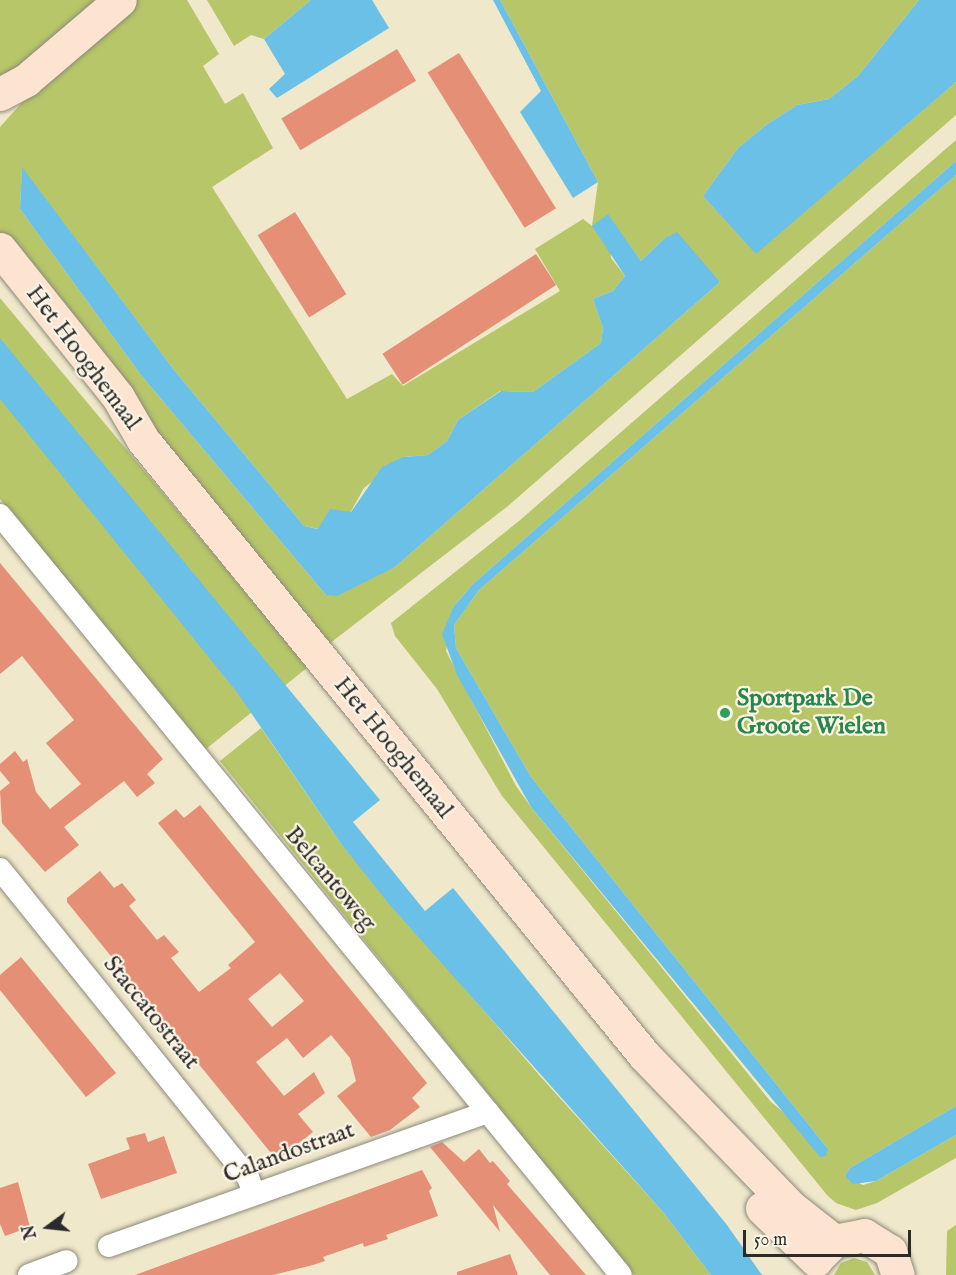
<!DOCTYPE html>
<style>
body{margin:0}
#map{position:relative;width:956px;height:1275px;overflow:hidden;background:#efe8cb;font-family:"IM FELL English",serif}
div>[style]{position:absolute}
.green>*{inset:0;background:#b7c668}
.water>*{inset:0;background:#6bc0e7}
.building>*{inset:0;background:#e48f76;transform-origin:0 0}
.roads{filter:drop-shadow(0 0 2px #8d8a7b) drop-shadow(0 0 2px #8d8a7b)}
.street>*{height:22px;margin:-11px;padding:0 11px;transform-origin:11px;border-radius:11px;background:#fff}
.secondary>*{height:33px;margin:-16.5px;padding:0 16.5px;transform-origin:16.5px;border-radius:16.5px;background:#fde4d1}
.dots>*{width:16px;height:16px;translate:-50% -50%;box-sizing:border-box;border:3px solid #fcf5e5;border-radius:50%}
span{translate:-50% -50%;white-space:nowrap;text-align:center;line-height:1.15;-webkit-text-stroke:4.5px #fcf5e5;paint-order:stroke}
.street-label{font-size:24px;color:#2b2b2b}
.leisure-label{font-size:24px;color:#27864d;font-weight:700}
.left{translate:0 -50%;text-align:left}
.north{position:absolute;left:18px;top:1197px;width:60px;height:60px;-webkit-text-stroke:4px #fcf5e5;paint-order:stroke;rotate:255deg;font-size:16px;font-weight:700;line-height:24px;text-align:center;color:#2b2b2b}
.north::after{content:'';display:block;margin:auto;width:21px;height:27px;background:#2b2b2b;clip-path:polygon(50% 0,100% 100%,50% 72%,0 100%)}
.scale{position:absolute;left:743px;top:1230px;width:168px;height:27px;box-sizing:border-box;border:3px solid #2b2b2b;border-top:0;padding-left:8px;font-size:18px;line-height:21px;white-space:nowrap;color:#2b2b2b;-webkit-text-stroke:4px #fcf5e5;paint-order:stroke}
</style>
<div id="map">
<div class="green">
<div style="clip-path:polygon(0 0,104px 0,0 84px)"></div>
<div style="clip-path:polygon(evenodd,135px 0,187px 0,219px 54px,203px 66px,225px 104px,243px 93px,273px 148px,212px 187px,347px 399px,392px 374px,403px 386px,560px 291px,535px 249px,583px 219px,592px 226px,598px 182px,500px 0,919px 0,858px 76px,829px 99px,797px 105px,766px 125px,738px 148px,703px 196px,756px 253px,956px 82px,956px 115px,508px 506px,329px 644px,0 238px,0 127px,52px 69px,135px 0,22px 168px,174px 370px,304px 526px,319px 529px,326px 521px,350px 513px,364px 488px,403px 457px,428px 455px,447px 441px,458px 420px,500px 391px,533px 392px,601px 343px,603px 328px,593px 299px,613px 291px,625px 276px,611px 258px,608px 215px,641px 261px,665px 238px,720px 282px,395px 567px,326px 595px,141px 375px,20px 209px,22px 168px)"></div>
<div style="clip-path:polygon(207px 0,311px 0,264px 39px,251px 35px,234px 46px)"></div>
<div style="clip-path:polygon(956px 140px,956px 161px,473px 584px,454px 606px,446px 651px,516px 786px,531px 807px,771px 1102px,828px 1149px,531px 777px,456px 648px,454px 625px,479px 590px,956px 175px,956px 1106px,850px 1168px,845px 1176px,863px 1185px,876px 1181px,956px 1135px,956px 1158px,877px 1203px,856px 1210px,836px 1203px,827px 1195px,502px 796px,437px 689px,395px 636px,391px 623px,519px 521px)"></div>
<div style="clip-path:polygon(0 298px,308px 667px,206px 749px,0 499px)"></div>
<div style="clip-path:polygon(261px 728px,342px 845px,540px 1076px,663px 1212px,711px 1275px,634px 1275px,220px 761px)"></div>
<div style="clip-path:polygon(956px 1225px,956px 1275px,946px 1275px,947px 1231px)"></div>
<div style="clip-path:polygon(854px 1258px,867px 1262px,875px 1275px,834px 1275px,841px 1263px)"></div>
</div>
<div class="water">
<div style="clip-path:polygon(311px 0,372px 0,389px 28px,277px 98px,269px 89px,285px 74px,264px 39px)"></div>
<div style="clip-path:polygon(493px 0,500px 0,598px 182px,573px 198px,520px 112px,541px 91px)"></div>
<div style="clip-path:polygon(919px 0,956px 0,956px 82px,756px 254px,703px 196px,738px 148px,766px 125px,797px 105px,829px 99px,858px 76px)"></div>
<div style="clip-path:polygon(956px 161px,956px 175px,479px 590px,454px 625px,456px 648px,531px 777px,828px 1149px,826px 1156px,820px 1157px,531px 807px,457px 675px,442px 634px,454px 606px,473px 584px)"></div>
<div style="clip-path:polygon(22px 167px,174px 370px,304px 526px,318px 529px,330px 509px,351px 512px,382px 467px,403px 457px,428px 455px,447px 441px,458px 420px,501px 391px,533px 392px,601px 343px,603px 328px,593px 299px,613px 291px,625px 276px,592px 226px,608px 214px,641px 261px,665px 238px,677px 232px,720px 282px,395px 567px,337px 596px,326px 595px,141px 375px,20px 209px)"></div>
<div style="clip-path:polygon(0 338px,380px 800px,353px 822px,425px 911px,453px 888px,727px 1225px,762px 1275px,711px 1275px,663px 1212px,389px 904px,342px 845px,236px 691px,0 399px)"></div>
<div style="clip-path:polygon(956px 1106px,956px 1135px,876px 1181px,853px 1184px,845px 1176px,850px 1168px)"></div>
</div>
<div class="building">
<div style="left:397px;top:49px;width:37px;height:135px;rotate:59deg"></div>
<div style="left:459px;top:53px;width:183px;height:37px;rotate:58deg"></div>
<div style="left:295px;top:212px;width:97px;height:44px;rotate:58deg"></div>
<div style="left:536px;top:254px;width:37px;height:183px;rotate:57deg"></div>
<div style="clip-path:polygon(0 563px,163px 759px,147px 774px,155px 783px,137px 797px,124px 781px,64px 827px,79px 845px,45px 872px,2px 823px,0 791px,10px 783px,0 771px,0 764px,15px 751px,23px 762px,27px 759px,36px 792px,50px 809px,81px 784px,46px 743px,74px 720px,22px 656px,0 674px)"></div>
<div style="clip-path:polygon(evenodd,200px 805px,427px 1083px,412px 1098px,420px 1107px,390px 1130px,371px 1137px,337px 1096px,356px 1081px,350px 1058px,331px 1035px,303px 1058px,287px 1038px,256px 1062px,284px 1096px,314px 1072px,325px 1093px,298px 1114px,313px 1132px,279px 1159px,275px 1158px,67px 902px,67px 898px,100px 871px,114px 888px,122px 883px,136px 900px,129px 906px,157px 940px,164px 935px,179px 952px,171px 958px,199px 992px,231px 968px,228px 965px,255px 942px,158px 823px,176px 809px,184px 818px,200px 805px,280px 973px,304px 1001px,272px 1027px,248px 999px,280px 973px)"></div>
<div style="clip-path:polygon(21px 957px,116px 1073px,86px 1097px,0 990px,0 975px)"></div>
<div style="clip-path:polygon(145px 1133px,148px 1142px,164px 1136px,177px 1173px,101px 1199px,88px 1164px,130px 1149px,126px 1138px)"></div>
<div style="clip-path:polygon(442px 1142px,464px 1162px,479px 1149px,490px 1163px,493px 1161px,510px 1181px,507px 1184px,586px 1275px,550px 1275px,493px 1205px,500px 1232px,430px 1147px)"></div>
<div style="clip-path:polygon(422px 1170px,432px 1188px,429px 1191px,438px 1216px,386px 1235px,388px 1239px,364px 1247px,363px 1243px,323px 1257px,325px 1261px,313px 1265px,273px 1275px,135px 1275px)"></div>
<div style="clip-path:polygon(18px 1182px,30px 1227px,5px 1236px,0 1224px,0 1188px)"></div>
<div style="clip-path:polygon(510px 1254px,518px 1275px,457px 1275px,457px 1272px)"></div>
</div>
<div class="roads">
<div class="street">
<div style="left:0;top:515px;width:981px;rotate:50.75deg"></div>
<div style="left:0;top:869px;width:395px;rotate:51.2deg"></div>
<div style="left:248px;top:1177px;width:18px;rotate:71deg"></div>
<div style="left:109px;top:1246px;width:402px;rotate:-19.5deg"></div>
<div style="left:29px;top:1275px;width:40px;rotate:-20.2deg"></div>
</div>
<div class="secondary">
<div style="left:0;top:94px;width:30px;rotate:-28deg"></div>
<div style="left:26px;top:80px;width:123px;rotate:-40.4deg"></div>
<div style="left:0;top:249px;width:189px;rotate:51.4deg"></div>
<div style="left:118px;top:397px;width:50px;rotate:59.8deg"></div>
<div style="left:143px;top:440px;width:793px;rotate:50.83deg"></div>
<div style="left:644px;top:1055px;width:213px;rotate:46deg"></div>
<div style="left:792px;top:1208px;width:53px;rotate:38.2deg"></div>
<div style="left:762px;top:1208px;width:75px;rotate:43.9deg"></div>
<div style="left:819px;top:1256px;width:21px;rotate:-45deg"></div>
<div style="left:834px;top:1241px;width:31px;rotate:-11deg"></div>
<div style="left:864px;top:1235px;width:31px;rotate:32deg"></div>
<div style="left:890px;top:1251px;width:25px;rotate:72deg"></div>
</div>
</div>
<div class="dots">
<div style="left:725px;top:713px;background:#2e9e5b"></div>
</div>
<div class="street-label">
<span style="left:83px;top:358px;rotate:53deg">Het Hooghemaal</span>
<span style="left:393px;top:748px;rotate:51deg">Het Hooghemaal</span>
<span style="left:330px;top:879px;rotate:50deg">Belcantoweg</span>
<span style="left:151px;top:1013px;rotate:51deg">Staccatostraat</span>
<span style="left:289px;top:1153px;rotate:-20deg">Calandostraat</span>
</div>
<div class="leisure-label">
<span class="left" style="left:737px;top:713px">Sportpark De<br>Groote Wielen</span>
</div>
<div class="north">N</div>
<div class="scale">50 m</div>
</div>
